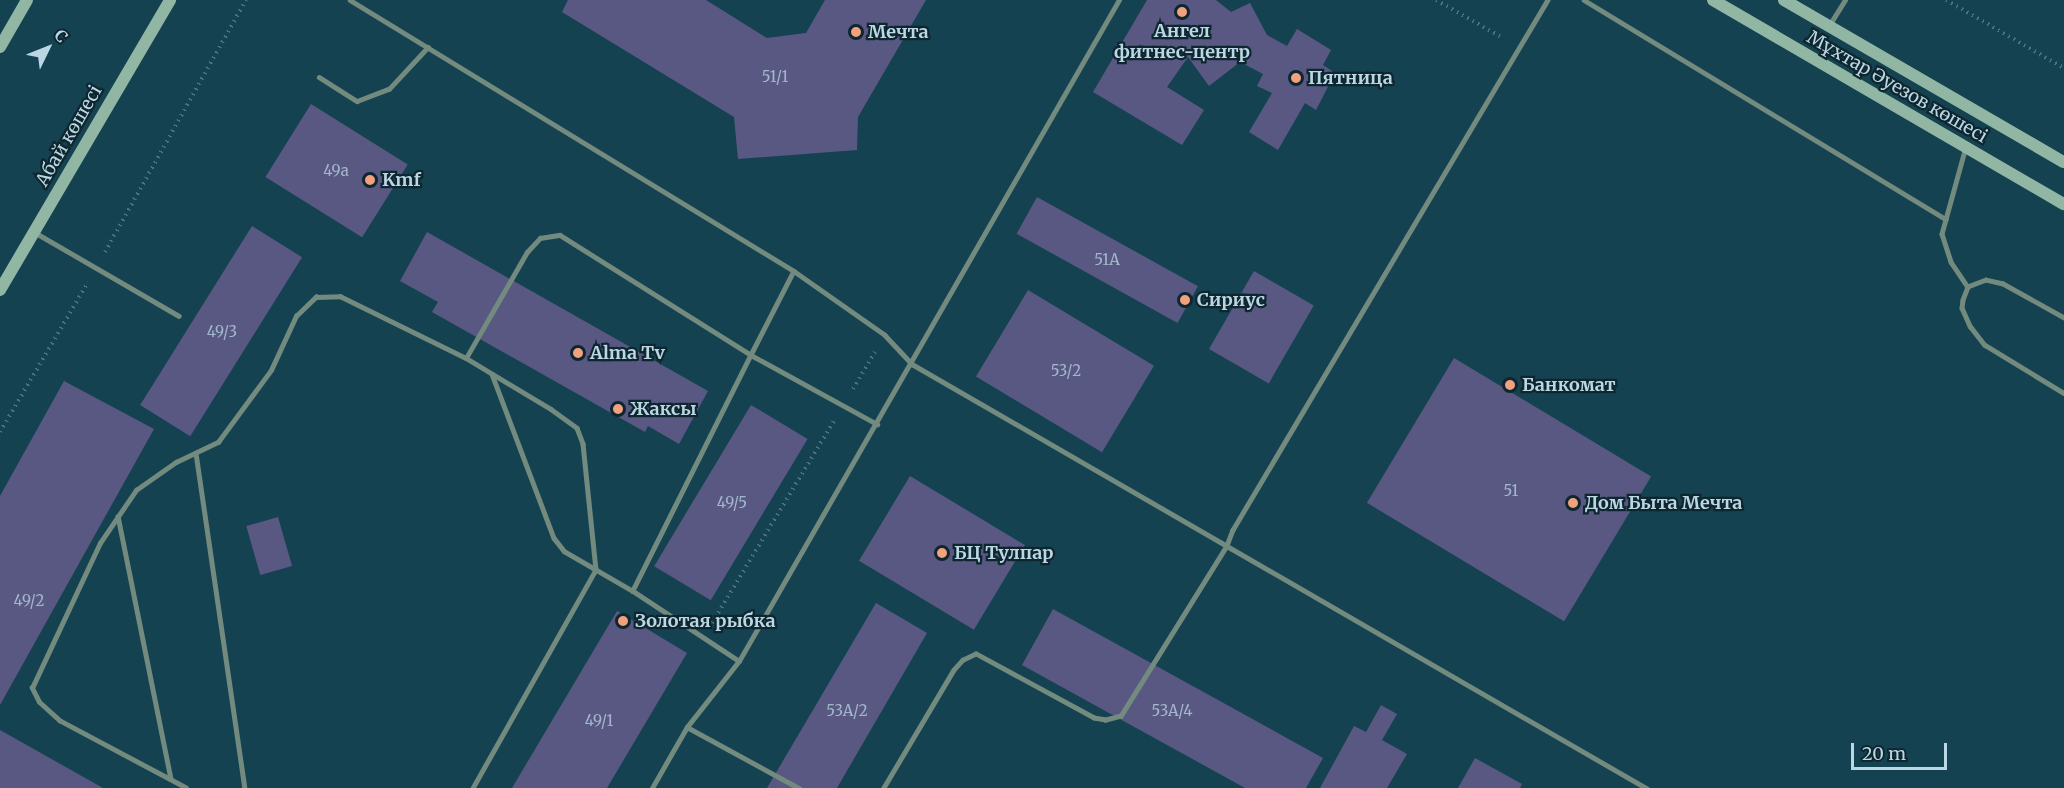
<!DOCTYPE html>
<meta charset="utf-8">
<style>
body{margin:0}
#map{position:relative;width:2064px;height:788px;overflow:hidden;background:#154251;font-family:Merriweather,serif}
div>[style]{position:absolute}
.building>*{inset:0;background:#595883;transform-origin:0 0}
.path>*{height:4px;margin-top:-2px;transform-origin:0;background:repeating-linear-gradient(90deg,#4b7381 0 1.5px,transparent 0 6px)}
.service>*{height:4.5px;margin:-2.25px;padding:0 2.25px;transform-origin:2.25px;border-radius:2.25px;background:#738a7f}
.secondary>*{height:12px;margin:-6px;padding:0 6px;transform-origin:6px;border-radius:6px;background:#91b6a4}
.dots>*{width:16px;height:16px;translate:-50% -50%;box-sizing:border-box;border:3px solid #0e262f;border-radius:50%}
span{translate:-50% -50%;white-space:nowrap;text-align:center;line-height:1.15;-webkit-text-stroke:4.5px #0e262f;paint-order:stroke}
.number-label{font-size:15px;color:#a2b7cb}
.number-label span{-webkit-text-stroke-width:0}
.poi-label{font-size:18px;color:#bbd7e3;font-weight:700}
.left{translate:0 -50%;text-align:left}
.street-label{font-size:18px;color:#bbd7e3}
.north{position:absolute;left:18px;top:18px;width:60px;height:60px;-webkit-text-stroke:4px #0e262f;paint-order:stroke;rotate:47deg;font-size:16px;font-weight:700;line-height:24px;text-align:center;color:#bbd7e3}
.north::after{content:'';display:block;margin:auto;width:21px;height:27px;background:#bbd7e3;clip-path:polygon(50% 0,100% 100%,50% 72%,0 100%)}
.scale{position:absolute;left:1851px;top:743px;width:96px;height:27px;box-sizing:border-box;border:3px solid #bbd7e3;border-top:0;padding-left:8px;font-size:18px;line-height:21px;white-space:nowrap;color:#bbd7e3;-webkit-text-stroke:4px #0e262f;paint-order:stroke}
</style>
<div id="map">
<div class="building">
<div style="clip-path:polygon(568px 0,706px 0,767px 38px,806px 33px,825px 0,926px 0,858px 117px,857px 150px,738px 159px,734px 117px,562px 12px)"></div>
<div style="clip-path:polygon(1147px 0,1216px 0,1231px 12px,1250px 3px,1267px 35px,1287px 46px,1297px 29px,1331px 50px,1323px 65px,1335px 73px,1316px 110px,1305px 103px,1278px 150px,1249px 132px,1272px 93px,1257px 86px,1263px 74px,1240px 62px,1209px 86px,1188px 57px,1167px 87px,1204px 110px,1182px 145px,1093px 92px)"></div>
<div style="left:311px;top:104px;width:114px;height:86px;rotate:32deg"></div>
<div style="left:1037px;top:197px;width:184px;height:42px;rotate:29deg"></div>
<div style="left:252px;top:226px;width:59px;height:211px;rotate:32deg"></div>
<div style="clip-path:polygon(427px 232px,708px 391px,679px 444px,648px 426px,645px 432px,432px 312px,438px 302px,400px 281px)"></div>
<div style="left:1254px;top:271px;width:69px;height:90px;rotate:30deg"></div>
<div style="left:1028px;top:290px;width:147px;height:101px;rotate:31deg"></div>
<div style="left:1454px;top:358px;width:230px;height:169px;rotate:31deg"></div>
<div style="clip-path:polygon(64px 381px,154px 429px,0 705px,0 496px)"></div>
<div style="left:751px;top:405px;width:66px;height:188px;rotate:31deg"></div>
<div style="left:910px;top:476px;width:134px;height:99px;rotate:31deg"></div>
<div style="left:278px;top:517px;width:51px;height:33px;rotate:74deg"></div>
<div style="clip-path:polygon(876px 603px,927px 633px,837px 788px,767px 788px)"></div>
<div style="clip-path:polygon(1053px 609px,1323px 758px,1306px 788px,1245px 788px,1022px 665px)"></div>
<div style="clip-path:polygon(617px 611px,687px 653px,607px 788px,512px 788px)"></div>
<div style="clip-path:polygon(1381px 705px,1397px 714px,1382px 740px,1407px 754px,1387px 788px,1320px 788px,1354px 726px,1366px 732px)"></div>
<div style="clip-path:polygon(0 730px,103px 788px,0 788px)"></div>
<div style="clip-path:polygon(1475px 758px,1522px 784px,1520px 788px,1458px 788px)"></div>
</div>
<div class="path">
<div style="left:1436px;top:0;width:77px;rotate:29.6deg"></div>
<div style="left:1946px;top:0;width:136px;rotate:30deg"></div>
<div style="left:105px;top:252px;width:289px;rotate:-60.8deg"></div>
<div style="left:853px;top:389px;width:43px;rotate:-59.3deg"></div>
<div style="left:0;top:432px;width:174px;rotate:-59.6deg"></div>
<div style="left:712px;top:623px;width:236px;rotate:-58.9deg"></div>
</div>
<div class="service">
<div style="left:350px;top:0;width:520px;rotate:31.4deg"></div>
<div style="left:794px;top:271px;width:111px;rotate:35.1deg"></div>
<div style="left:885px;top:335px;width:40px;rotate:47deg"></div>
<div style="left:912px;top:364px;width:364px;rotate:30deg"></div>
<div style="left:1227px;top:546px;width:200px;rotate:121.9deg"></div>
<div style="left:1121px;top:716px;width:16px;rotate:165deg"></div>
<div style="left:1106px;top:720px;width:12px;rotate:-171deg"></div>
<div style="left:1094px;top:718px;width:134px;rotate:-151.5deg"></div>
<div style="left:976px;top:654px;width:14px;rotate:155deg"></div>
<div style="left:963px;top:660px;width:13px;rotate:132deg"></div>
<div style="left:954px;top:670px;width:137px;rotate:120.7deg"></div>
<div style="left:1548px;top:0;width:617px;rotate:120.72deg"></div>
<div style="left:1233px;top:530px;width:17px;rotate:111deg"></div>
<div style="left:1227px;top:546px;width:485px;rotate:30deg"></div>
<div style="left:1584px;top:0;width:423px;rotate:31.2deg"></div>
<div style="left:1830px;top:24px;width:28px;rotate:-58deg"></div>
<div style="left:319px;top:77px;width:45px;rotate:32.3deg"></div>
<div style="left:357px;top:101px;width:34px;rotate:-21deg"></div>
<div style="left:389px;top:89px;width:57px;rotate:-47.1deg"></div>
<div style="left:1966px;top:147px;width:90px;rotate:105.4deg"></div>
<div style="left:1942px;top:234px;width:29px;rotate:72deg"></div>
<div style="left:1951px;top:262px;width:30px;rotate:56deg"></div>
<div style="left:36px;top:233px;width:165px;rotate:30.1deg"></div>
<div style="left:794px;top:271px;width:94px;rotate:117.1deg"></div>
<div style="left:751px;top:355px;width:144px;rotate:28.7deg"></div>
<div style="left:2064px;top:318px;width:70px;rotate:-150.9deg"></div>
<div style="left:2003px;top:284px;width:17px;rotate:-167deg"></div>
<div style="left:1986px;top:280px;width:19px;rotate:159deg"></div>
<div style="left:1968px;top:287px;width:14px;rotate:111deg"></div>
<div style="left:1963px;top:300px;width:8px;rotate:97deg"></div>
<div style="left:1962px;top:308px;width:20px;rotate:66deg"></div>
<div style="left:1970px;top:326px;width:24px;rotate:52deg"></div>
<div style="left:1985px;top:345px;width:92px;rotate:31.3deg"></div>
<div style="left:466px;top:358px;width:122px;rotate:-60.1deg"></div>
<div style="left:527px;top:252px;width:19px;rotate:-47deg"></div>
<div style="left:540px;top:238px;width:20px;rotate:-9deg"></div>
<div style="left:560px;top:235px;width:226px;rotate:32.1deg"></div>
<div style="left:751px;top:355px;width:264px;rotate:116.6deg"></div>
<div style="left:492px;top:374px;width:175px;rotate:69.3deg"></div>
<div style="left:554px;top:538px;width:16px;rotate:52deg"></div>
<div style="left:564px;top:551px;width:80px;rotate:30.1deg"></div>
<div style="left:633px;top:591px;width:127px;rotate:33.4deg"></div>
<div style="left:196px;top:453px;width:339px;rotate:81.7deg"></div>
<div style="left:118px;top:516px;width:268px;rotate:78.6deg"></div>
<div style="left:687px;top:727px;width:128px;rotate:28.6deg"></div>
<div style="left:186px;top:788px;width:143px;rotate:-152deg"></div>
<div style="left:60px;top:721px;width:28px;rotate:-138deg"></div>
<div style="left:39px;top:702px;width:16px;rotate:-117deg"></div>
<div style="left:32px;top:688px;width:160px;rotate:-64.9deg"></div>
<div style="left:100px;top:543px;width:64px;rotate:-55.8deg"></div>
<div style="left:136px;top:490px;width:49px;rotate:-35deg"></div>
<div style="left:176px;top:462px;width:47px;rotate:-25.5deg"></div>
<div style="left:218px;top:442px;width:89px;rotate:-53.6deg"></div>
<div style="left:271px;top:370px;width:60px;rotate:-65.2deg"></div>
<div style="left:296px;top:316px;width:28px;rotate:-44deg"></div>
<div style="left:316px;top:297px;width:24px;rotate:-2deg"></div>
<div style="left:340px;top:296px;width:140px;rotate:26.2deg"></div>
<div style="left:466px;top:358px;width:99px;rotate:31deg"></div>
<div style="left:551px;top:409px;width:32px;rotate:36deg"></div>
<div style="left:577px;top:428px;width:17px;rotate:69deg"></div>
<div style="left:583px;top:444px;width:127px;rotate:84.1deg"></div>
<div style="left:596px;top:570px;width:250px;rotate:119.4deg"></div>
<div style="left:652px;top:788px;width:70px;rotate:-60.2deg"></div>
<div style="left:687px;top:727px;width:84px;rotate:-51.8deg"></div>
<div style="left:739px;top:661px;width:762px;rotate:-60.11deg"></div>
</div>
<div class="secondary">
<div style="left:1713px;top:0;width:406px;rotate:30.2deg"></div>
<div style="left:1784px;top:0;width:323px;rotate:30.1deg"></div>
<div style="left:0;top:47px;width:54px;rotate:-60.1deg"></div>
<div style="left:0;top:290px;width:336px;rotate:-59.6deg"></div>
</div>
<div class="dots">
<div style="left:1182px;top:12px;background:#f1a17d"></div>
<div style="left:856px;top:32px;background:#f1a17d"></div>
<div style="left:1296px;top:78px;background:#f1a17d"></div>
<div style="left:370px;top:180px;background:#f1a17d"></div>
<div style="left:1185px;top:300px;background:#f1a17d"></div>
<div style="left:578px;top:353px;background:#f1a17d"></div>
<div style="left:1510px;top:385px;background:#f1a17d"></div>
<div style="left:618px;top:409px;background:#f1a17d"></div>
<div style="left:1573px;top:503px;background:#f1a17d"></div>
<div style="left:942px;top:553px;background:#f1a17d"></div>
<div style="left:623px;top:621px;background:#f1a17d"></div>
</div>
<div class="number-label">
<span style="left:775px;top:77px">51/1</span>
<span style="left:336px;top:171px">49а</span>
<span style="left:1107px;top:260px">51А</span>
<span style="left:222px;top:332px">49/3</span>
<span style="left:1066px;top:371px">53/2</span>
<span style="left:1511px;top:491px">51</span>
<span style="left:732px;top:503px">49/5</span>
<span style="left:29px;top:601px">49/2</span>
<span style="left:847px;top:711px">53А/2</span>
<span style="left:1172px;top:711px">53А/4</span>
<span style="left:599px;top:721px">49/1</span>
</div>
<div class="poi-label">
<span class="left" style="left:868px;top:32px">Мечта</span>
<span style="left:1182px;top:42px">Ангел<br>фитнес-центр</span>
<span class="left" style="left:1308px;top:78px">Пятница</span>
<span class="left" style="left:382px;top:180px">Kmf</span>
<span class="left" style="left:1197px;top:300px">Сириус</span>
<span class="left" style="left:590px;top:353px">Alma Tv</span>
<span class="left" style="left:1522px;top:385px">Банкомат</span>
<span class="left" style="left:630px;top:409px">Жаксы</span>
<span class="left" style="left:1585px;top:503px">Дом Быта Мечта</span>
<span class="left" style="left:954px;top:553px">БЦ Тулпар</span>
<span class="left" style="left:635px;top:621px">Золотая рыбка</span>
</div>
<div class="street-label">
<span style="left:1897px;top:87px;rotate:30deg">Мұхтар Әуезов көшесі</span>
<span style="left:69px;top:136px;rotate:-60deg">Абай көшесі</span>
</div>
<div class="north">С</div>
<div class="scale">20 m</div>
</div>
